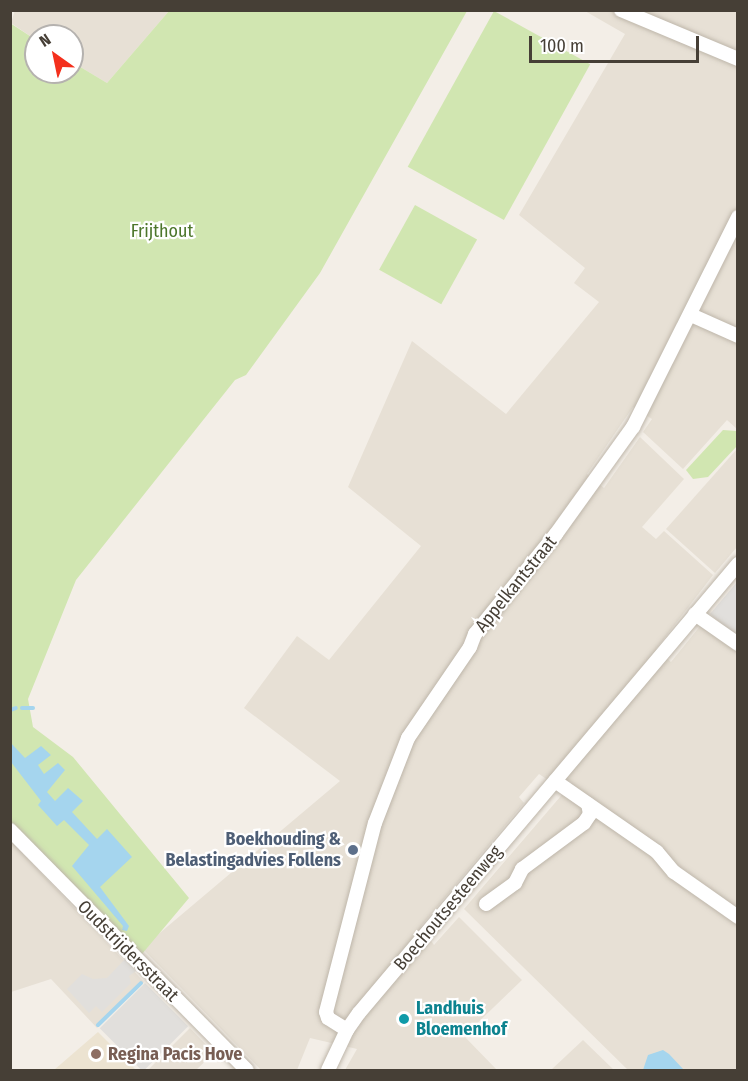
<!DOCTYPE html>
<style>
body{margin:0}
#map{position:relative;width:748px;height:1081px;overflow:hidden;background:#f3eee7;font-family:"Fira Sans Condensed",sans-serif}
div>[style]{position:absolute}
.residential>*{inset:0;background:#e7e0d5}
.education>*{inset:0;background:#ece3d1}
.green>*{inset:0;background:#d1e6b1;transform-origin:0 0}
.parking>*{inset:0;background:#e1dfdc;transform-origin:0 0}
.water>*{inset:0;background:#a5d5ee}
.stream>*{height:4px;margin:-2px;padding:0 2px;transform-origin:2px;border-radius:2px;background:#a5d5ee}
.roads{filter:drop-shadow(0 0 2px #beb6aa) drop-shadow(0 0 2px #beb6aa)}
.minor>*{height:14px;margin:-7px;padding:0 7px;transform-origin:7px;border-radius:7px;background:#fff}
.dots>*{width:16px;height:16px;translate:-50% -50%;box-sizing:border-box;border:3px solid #fff;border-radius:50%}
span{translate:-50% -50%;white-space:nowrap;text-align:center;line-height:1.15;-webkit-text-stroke:4.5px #fff;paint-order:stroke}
.park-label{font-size:18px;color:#4c762b}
.street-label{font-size:18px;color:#463f36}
.service-label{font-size:18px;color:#4e5e75;font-weight:700}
.right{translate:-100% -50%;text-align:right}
.culture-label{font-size:18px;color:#0d838f;font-weight:700}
.left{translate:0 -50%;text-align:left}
.education-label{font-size:18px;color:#785e54;font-weight:700}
.frame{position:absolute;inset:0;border:12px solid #463f36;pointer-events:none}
.north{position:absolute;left:24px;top:24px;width:60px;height:60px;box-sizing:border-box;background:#fff;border:2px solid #b5b2af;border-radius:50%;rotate:327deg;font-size:16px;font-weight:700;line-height:24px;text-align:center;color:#463f36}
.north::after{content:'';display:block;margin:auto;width:21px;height:27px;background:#f4301d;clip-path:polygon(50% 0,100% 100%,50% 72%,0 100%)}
.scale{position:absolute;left:529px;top:36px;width:170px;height:27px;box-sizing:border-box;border:3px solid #463f36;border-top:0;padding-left:8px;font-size:18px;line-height:21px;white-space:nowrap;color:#463f36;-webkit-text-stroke:4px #fff;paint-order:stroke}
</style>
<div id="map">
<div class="residential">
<div style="clip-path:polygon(15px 10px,169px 11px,107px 83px,72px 62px,72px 36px,36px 36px,36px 40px,11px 23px)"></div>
<div style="clip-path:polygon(585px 11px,737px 11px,737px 429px,727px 420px,683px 469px,643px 432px,652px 419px,633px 407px,587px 474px,604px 488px,640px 437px,684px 479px,642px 527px,656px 539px,664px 531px,713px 575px,656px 649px,671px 662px,701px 625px,737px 649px,737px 1070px,628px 1070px,464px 909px,572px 783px,555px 772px,548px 780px,539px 774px,519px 797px,524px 803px,421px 926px,434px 945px,459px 917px,522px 980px,464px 1036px,497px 1070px,345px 1070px,357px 1049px,310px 1038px,297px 1070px,261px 1070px,142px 948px,340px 781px,244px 708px,297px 636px,329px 660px,421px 546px,348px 487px,412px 341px,506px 414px,599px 302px,574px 283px,585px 268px,519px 215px,625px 34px)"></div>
<div style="clip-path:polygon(737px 449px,737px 547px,715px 573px,666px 529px)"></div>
<div style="clip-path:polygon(10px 840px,144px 982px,97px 1028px,51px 979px,11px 992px)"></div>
<div style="clip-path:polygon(190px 1028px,214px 1053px,196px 1070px,148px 1070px)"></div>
<div style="clip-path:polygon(583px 1040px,614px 1070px,551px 1070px)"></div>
</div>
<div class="education">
<div style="clip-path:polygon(98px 1032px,136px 1070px,54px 1070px)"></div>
</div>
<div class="green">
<div style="clip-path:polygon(169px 11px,467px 11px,320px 273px,246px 375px,235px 380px,76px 580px,28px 699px,33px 727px,73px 757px,189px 898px,142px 954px,11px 822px,10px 23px,36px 40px,36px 72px,72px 72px,72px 62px,107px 83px)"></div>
<div style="left:494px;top:11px;width:110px;height:178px;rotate:29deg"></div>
<div style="left:415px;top:205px;width:71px;height:74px;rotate:29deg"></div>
<div style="clip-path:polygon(723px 430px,736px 431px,737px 446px,708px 477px,693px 479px,686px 470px)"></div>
</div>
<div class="parking">
<div style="clip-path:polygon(737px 582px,737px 632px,735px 635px,710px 614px)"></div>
<div style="clip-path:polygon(125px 959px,136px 971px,129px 976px,131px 983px,102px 1012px,96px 1006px,89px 1013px,67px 989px,82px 974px,93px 979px,107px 978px)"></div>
<div style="left:145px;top:983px;width:61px;height:64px;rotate:45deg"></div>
</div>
<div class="water">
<div style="clip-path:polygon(10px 742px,25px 758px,41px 746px,51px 755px,38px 765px,44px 774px,58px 763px,65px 770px,47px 792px,55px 801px,68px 788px,83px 801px,72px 812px,97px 839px,107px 829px,132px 857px,100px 887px,129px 926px,127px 931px,122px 930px,123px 926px,72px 866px,89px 845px,64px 820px,57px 826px,38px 805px,41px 801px,11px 762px)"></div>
<div style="clip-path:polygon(663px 1050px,669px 1054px,684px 1070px,643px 1070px,648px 1055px)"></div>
</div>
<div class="stream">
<div style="left:22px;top:708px;width:11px"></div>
<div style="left:10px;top:710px;width:6px;rotate:-18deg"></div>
<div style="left:98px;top:1025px;width:60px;rotate:-44.3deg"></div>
</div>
<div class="roads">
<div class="minor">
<div style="left:621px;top:10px;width:127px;rotate:22.7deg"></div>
<div style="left:691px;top:315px;width:51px;rotate:24.1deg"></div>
<div style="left:695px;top:614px;width:52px;rotate:34.9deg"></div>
<div style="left:555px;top:781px;width:124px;rotate:34.8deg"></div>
<div style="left:657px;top:852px;width:26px;rotate:50deg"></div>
<div style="left:674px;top:872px;width:78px;rotate:35.1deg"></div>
<div style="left:10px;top:830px;width:337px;rotate:45.4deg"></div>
<div style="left:486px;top:904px;width:36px;rotate:-36deg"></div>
<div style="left:515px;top:883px;width:16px;rotate:-63deg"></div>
<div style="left:522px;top:869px;width:77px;rotate:-36.6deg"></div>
<div style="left:584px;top:823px;width:11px;rotate:-56deg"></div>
<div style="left:590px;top:814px;width:10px;rotate:-101deg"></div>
<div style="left:347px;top:1030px;width:22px;rotate:-148deg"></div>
<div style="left:328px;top:1018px;width:6px;rotate:-108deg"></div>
<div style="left:326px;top:1012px;width:195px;rotate:-75.5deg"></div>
<div style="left:375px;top:823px;width:91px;rotate:-68.8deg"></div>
<div style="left:408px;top:738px;width:110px;rotate:-55.7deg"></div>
<div style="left:470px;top:647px;width:14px;rotate:-69deg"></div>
<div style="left:475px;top:634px;width:129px;rotate:-51deg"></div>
<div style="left:556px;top:534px;width:132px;rotate:-54.3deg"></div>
<div style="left:633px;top:427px;width:235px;rotate:-63.4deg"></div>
<div style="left:328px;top:1070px;width:44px;rotate:-64.6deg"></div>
<div style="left:347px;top:1030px;width:21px;rotate:-55deg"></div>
<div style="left:359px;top:1013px;width:588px;rotate:-49.83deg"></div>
</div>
</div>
<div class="dots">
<div style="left:353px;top:850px;background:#5c6f8a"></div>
<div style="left:404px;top:1019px;background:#0f9aa8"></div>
<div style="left:96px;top:1054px;background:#8d6e63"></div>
</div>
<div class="park-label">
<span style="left:162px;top:231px">Frijthout</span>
</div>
<div class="street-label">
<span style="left:516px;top:584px;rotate:-51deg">Appelkantstraat</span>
<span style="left:448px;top:908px;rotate:-50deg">Boechoutsesteenweg</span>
<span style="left:128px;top:951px;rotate:45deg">Oudstrijdersstraat</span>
</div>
<div class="service-label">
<span class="right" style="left:341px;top:850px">Boekhouding &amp;<br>Belastingadvies Follens</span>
</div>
<div class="culture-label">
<span class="left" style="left:416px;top:1019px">Landhuis<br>Bloemenhof</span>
</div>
<div class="education-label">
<span class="left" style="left:108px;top:1054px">Regina Pacis Hove</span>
</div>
<div class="frame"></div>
<div class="north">N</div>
<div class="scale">100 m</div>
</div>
